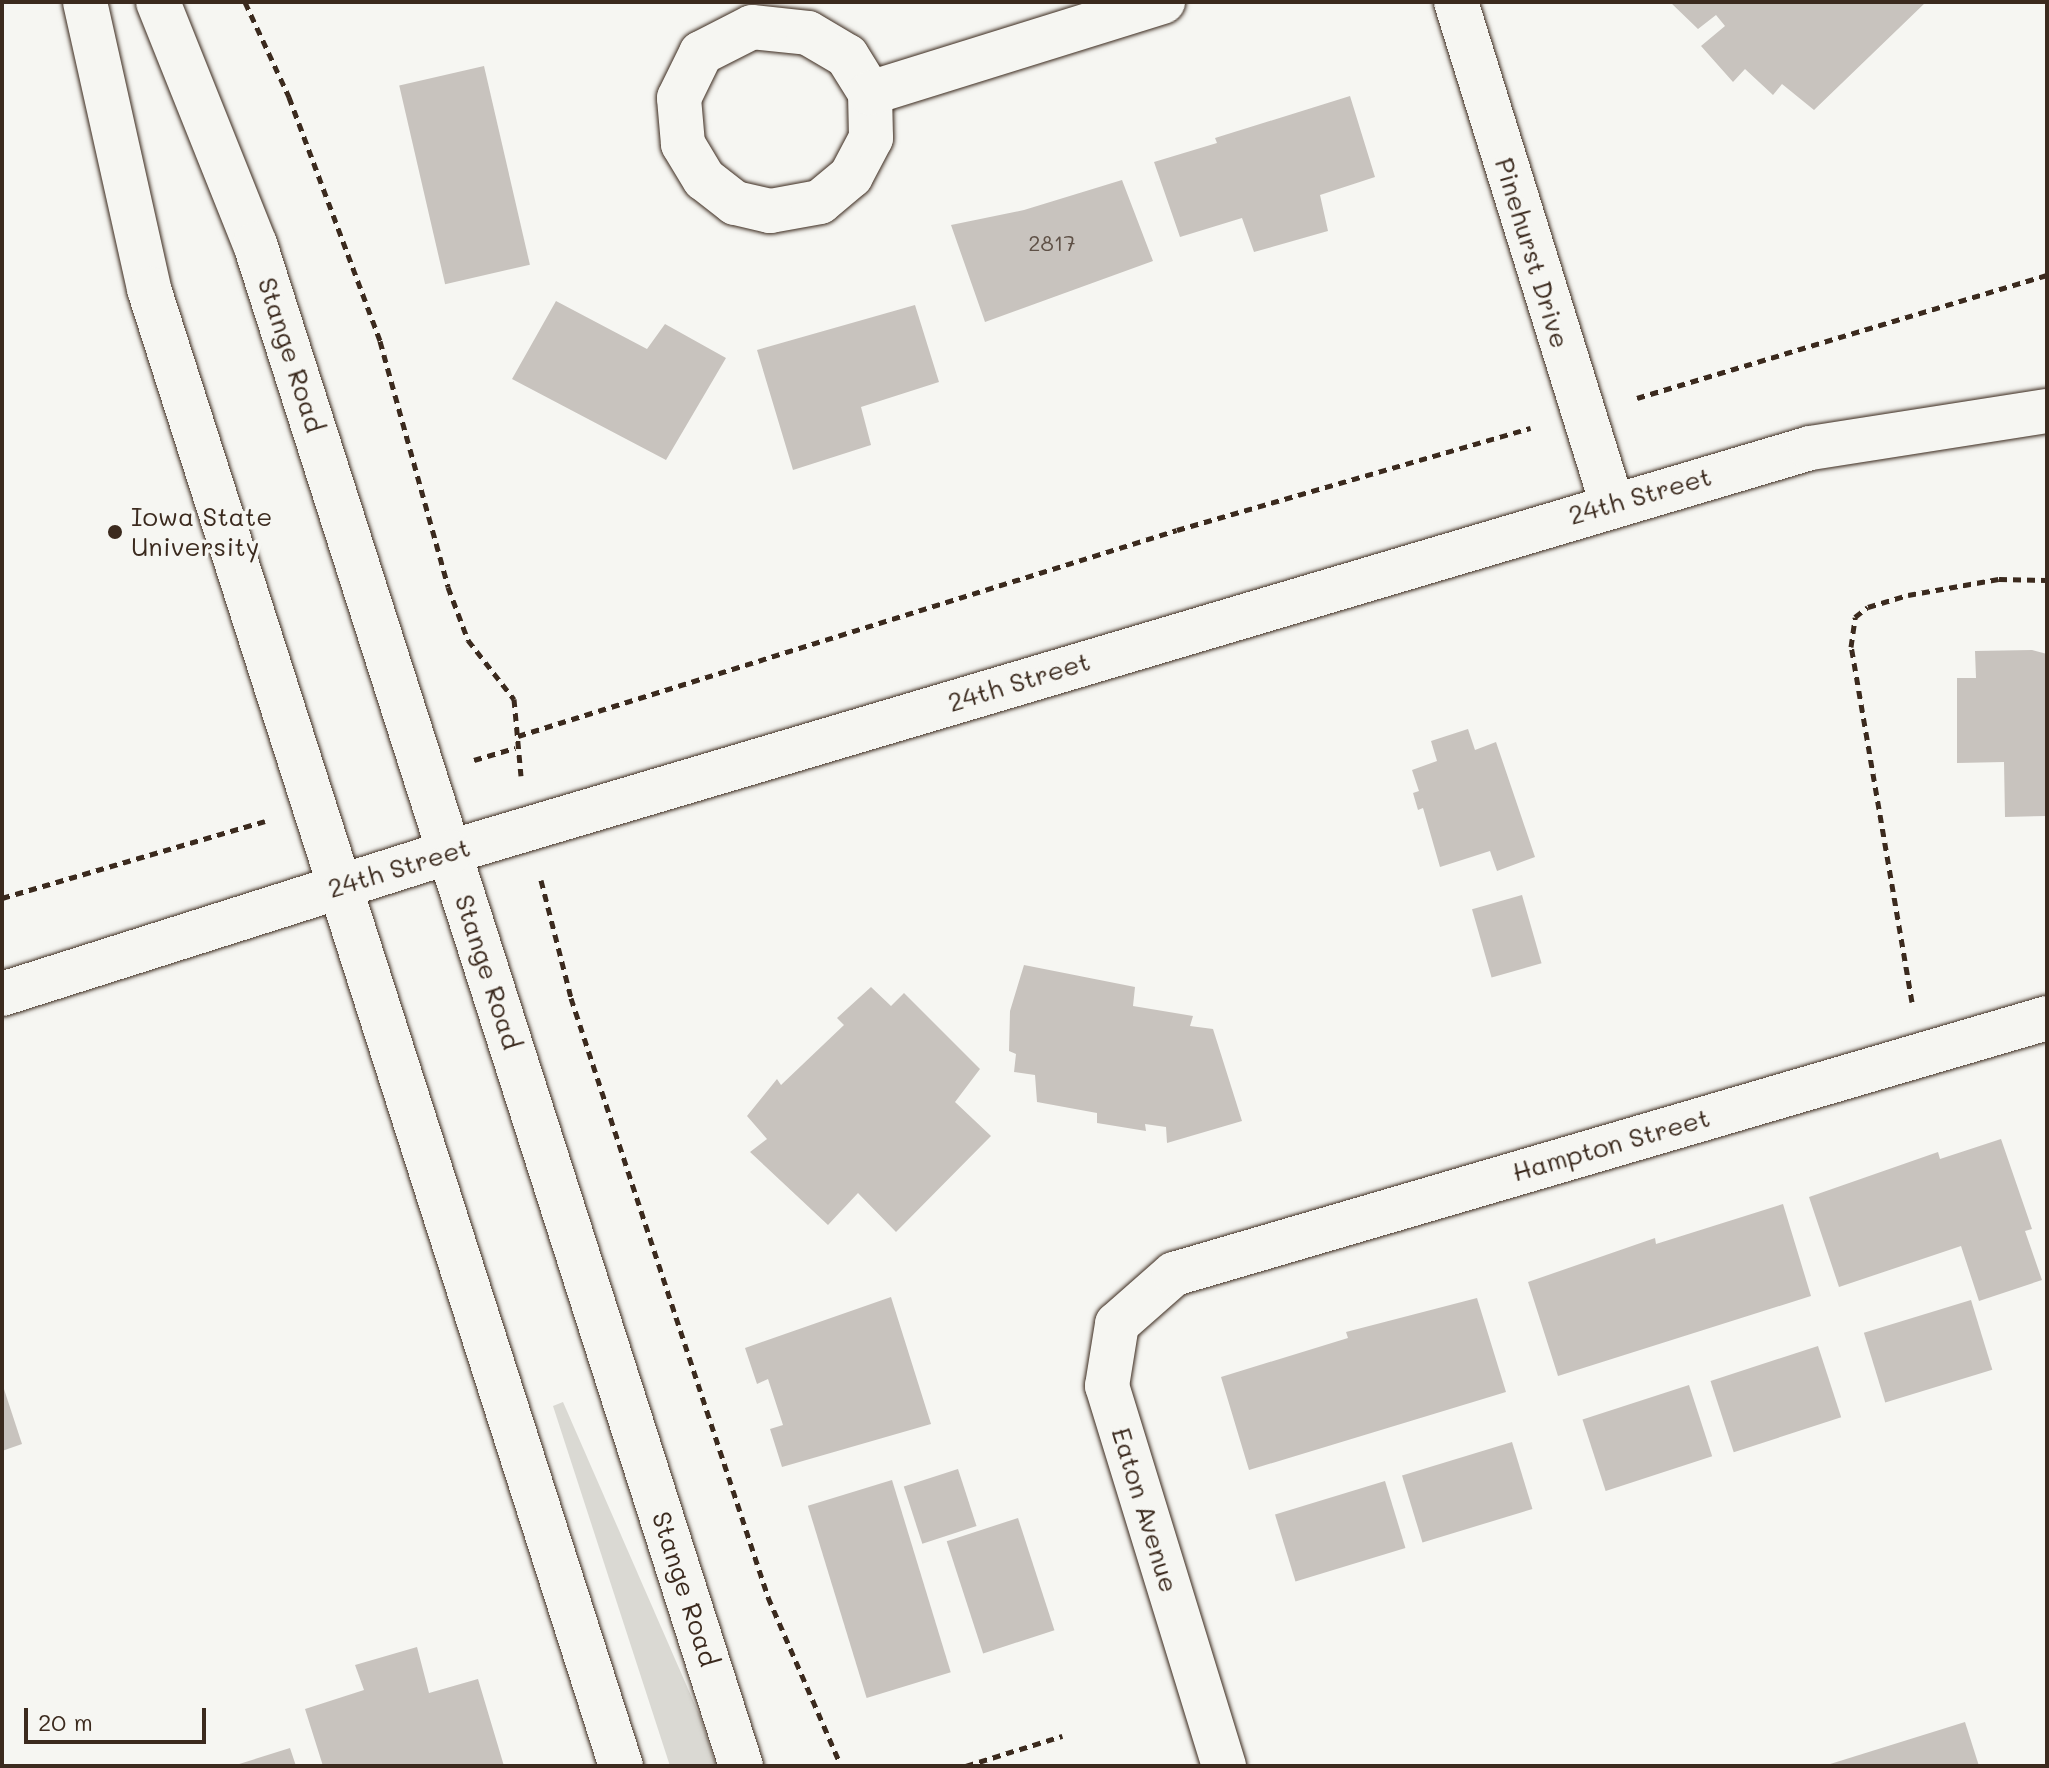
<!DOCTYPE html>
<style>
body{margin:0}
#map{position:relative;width:2049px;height:1768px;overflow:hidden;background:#f6f6f2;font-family:Mali,sans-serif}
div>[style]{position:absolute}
.green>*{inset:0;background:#dad9d3}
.building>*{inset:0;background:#c8c3be;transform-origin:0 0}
.path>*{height:5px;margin-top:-2.5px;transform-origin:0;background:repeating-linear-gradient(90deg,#3b2a1e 0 8px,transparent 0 14px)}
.roads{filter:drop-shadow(0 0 2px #3b2a1e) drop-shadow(0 0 2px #3b2a1e)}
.minor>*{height:44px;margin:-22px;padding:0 22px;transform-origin:22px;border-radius:22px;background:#f6f6f2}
.tertiary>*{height:44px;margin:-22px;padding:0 22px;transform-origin:22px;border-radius:22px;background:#f6f6f2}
.secondary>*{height:44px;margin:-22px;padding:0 22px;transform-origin:22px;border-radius:22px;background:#f6f6f2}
.dots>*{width:22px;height:22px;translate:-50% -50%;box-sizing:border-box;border:4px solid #f6f6f2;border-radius:50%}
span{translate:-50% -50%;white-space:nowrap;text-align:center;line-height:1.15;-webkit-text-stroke:7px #f6f6f2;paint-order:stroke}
.number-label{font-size:22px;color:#5e5046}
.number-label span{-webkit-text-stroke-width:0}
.street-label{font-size:26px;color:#3b2a1e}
.poi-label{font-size:26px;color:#3b2a1e}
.left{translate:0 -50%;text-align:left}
.frame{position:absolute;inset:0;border:4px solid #3b2a1e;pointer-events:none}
.scale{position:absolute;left:24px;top:1708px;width:182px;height:36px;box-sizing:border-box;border:4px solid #3b2a1e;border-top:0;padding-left:10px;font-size:24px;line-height:28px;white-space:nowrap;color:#3b2a1e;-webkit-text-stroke:6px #f6f6f2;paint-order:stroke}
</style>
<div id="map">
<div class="green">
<div style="clip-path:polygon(563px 1402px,699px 1714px,716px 1766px,670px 1766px,553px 1406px)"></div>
</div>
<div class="building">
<div style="clip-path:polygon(1670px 2px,1926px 2px,1814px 110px,1782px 84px,1773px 95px,1745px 69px,1733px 82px,1701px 46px,1725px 26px,1716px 15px,1698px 29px)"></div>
<div style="left:484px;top:66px;width:204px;height:87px;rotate:77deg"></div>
<div style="clip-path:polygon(1350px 96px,1375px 177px,1320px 195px,1328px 231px,1254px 252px,1242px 218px,1180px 237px,1154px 162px,1217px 143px,1215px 138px)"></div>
<div style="clip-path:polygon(1122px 180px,1153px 261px,985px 322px,951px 225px,1024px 210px)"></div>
<div style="clip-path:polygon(556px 301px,647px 349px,665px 324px,726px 358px,666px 460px,512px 379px)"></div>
<div style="clip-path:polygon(915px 305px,939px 382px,861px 407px,871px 445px,793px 470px,757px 350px)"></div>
<div style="clip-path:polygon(2032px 650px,2047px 654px,2047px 816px,2005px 817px,2004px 762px,1957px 763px,1957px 678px,1976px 678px,1975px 651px)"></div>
<div style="clip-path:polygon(1468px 729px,1475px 750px,1496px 742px,1535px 857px,1497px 871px,1490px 851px,1440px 867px,1423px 808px,1418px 810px,1413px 793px,1419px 791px,1412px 770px,1437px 761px,1431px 741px)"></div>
<div style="left:1522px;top:895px;width:71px;height:52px;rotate:74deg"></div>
<div style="clip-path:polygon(1024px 965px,1135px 987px,1133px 1006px,1193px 1016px,1190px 1026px,1213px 1029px,1242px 1121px,1167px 1143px,1166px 1127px,1145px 1124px,1146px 1131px,1097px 1123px,1097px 1113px,1037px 1102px,1035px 1075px,1014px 1072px,1016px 1054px,1009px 1051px,1010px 1011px)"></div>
<div style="clip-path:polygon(871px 987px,891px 1006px,904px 993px,980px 1069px,955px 1102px,991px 1136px,896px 1232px,858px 1193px,828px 1225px,750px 1152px,767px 1139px,747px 1116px,777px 1079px,781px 1085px,844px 1025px,837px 1018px)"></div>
<div style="clip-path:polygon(2001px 1139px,2032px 1229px,2025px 1231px,2042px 1280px,1979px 1301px,1961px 1246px,1839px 1287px,1809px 1197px,1938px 1152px,1940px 1159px)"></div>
<div style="clip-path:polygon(1783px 1204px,1811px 1296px,1558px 1376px,1528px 1282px,1655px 1238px,1656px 1244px)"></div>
<div style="clip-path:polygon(891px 1297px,931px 1424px,782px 1467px,770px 1429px,783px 1425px,768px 1379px,757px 1384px,745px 1348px)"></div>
<div style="clip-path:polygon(1477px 1298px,1506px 1392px,1249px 1470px,1221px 1377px,1348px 1338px,1346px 1332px)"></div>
<div style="left:1971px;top:1300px;width:73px;height:112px;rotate:73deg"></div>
<div style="left:1818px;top:1346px;width:75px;height:113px;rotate:72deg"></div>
<div style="clip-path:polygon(2px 1383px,22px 1444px,2px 1451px)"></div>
<div style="left:1689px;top:1385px;width:75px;height:112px;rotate:72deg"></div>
<div style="left:1512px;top:1442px;width:70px;height:115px;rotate:73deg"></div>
<div style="left:958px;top:1469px;width:60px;height:57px;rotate:72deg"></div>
<div style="left:892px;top:1480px;width:201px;height:88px;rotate:73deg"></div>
<div style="left:1385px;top:1481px;width:70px;height:115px;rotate:73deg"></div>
<div style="left:1018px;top:1518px;width:118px;height:75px;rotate:72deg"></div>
<div style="clip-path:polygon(417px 1647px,429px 1693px,478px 1679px,504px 1766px,323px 1766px,305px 1709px,364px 1690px,355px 1665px)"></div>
<div style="clip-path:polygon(1965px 1722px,1979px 1766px,1827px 1766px,1827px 1765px)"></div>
<div style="clip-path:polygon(290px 1748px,296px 1766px,236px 1766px,236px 1765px)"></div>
</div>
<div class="path">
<div style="left:245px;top:2px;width:105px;rotate:65.1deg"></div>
<div style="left:289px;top:97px;width:260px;rotate:69.5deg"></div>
<div style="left:380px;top:341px;width:255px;rotate:74.5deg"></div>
<div style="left:448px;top:587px;width:57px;rotate:69.3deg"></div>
<div style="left:468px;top:640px;width:75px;rotate:52.1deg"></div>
<div style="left:514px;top:699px;width:77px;rotate:84.8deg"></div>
<div style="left:1637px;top:398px;width:428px;rotate:-16.7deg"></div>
<div style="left:518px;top:736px;width:690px;rotate:-17.36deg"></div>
<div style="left:1177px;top:530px;width:368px;rotate:-16.1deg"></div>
<div style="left:474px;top:760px;width:43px;rotate:-16.3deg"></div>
<div style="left:541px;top:880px;width:122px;rotate:75.7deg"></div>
<div style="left:571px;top:998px;width:631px;rotate:71.79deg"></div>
<div style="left:768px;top:1597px;width:184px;rotate:66.6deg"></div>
<div style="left:2px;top:898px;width:274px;rotate:-16.3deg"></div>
<div style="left:1912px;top:1002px;width:360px;rotate:-99.7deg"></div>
<div style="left:1851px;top:647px;width:30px;rotate:-82deg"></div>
<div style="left:1855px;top:617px;width:16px;rotate:-38deg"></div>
<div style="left:1868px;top:607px;width:42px;rotate:-16.7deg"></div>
<div style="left:1908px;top:595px;width:92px;rotate:-10deg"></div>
<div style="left:1999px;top:579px;width:48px;rotate:1.2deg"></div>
<div style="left:966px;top:1766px;width:101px;rotate:-17.4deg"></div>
</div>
<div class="roads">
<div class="minor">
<div style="left:1456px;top:2px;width:526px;rotate:72.74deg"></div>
<div style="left:752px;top:27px;width:56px;rotate:6.1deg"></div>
<div style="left:808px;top:33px;width:45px;rotate:30.5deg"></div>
<div style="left:847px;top:56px;width:44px;rotate:58.1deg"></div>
<div style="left:870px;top:93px;width:45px;rotate:88.7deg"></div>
<div style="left:871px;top:138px;width:43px;rotate:117.8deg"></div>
<div style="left:851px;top:176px;width:40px;rotate:140deg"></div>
<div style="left:820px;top:202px;width:51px;rotate:169.8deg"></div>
<div style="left:770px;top:211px;width:36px;rotate:-167deg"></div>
<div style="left:735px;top:203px;width:39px;rotate:-142deg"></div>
<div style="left:704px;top:179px;width:41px;rotate:-121deg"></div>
<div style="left:683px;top:144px;width:46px;rotate:-95deg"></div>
<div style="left:679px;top:98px;width:50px;rotate:-63.9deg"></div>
<div style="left:701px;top:53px;width:57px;rotate:-27deg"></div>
<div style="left:870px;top:93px;width:307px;rotate:-17.3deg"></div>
<div style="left:1224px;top:1766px;width:398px;rotate:-107.1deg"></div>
<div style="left:1107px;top:1386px;width:63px;rotate:-80.8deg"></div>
<div style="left:1117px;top:1324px;width:76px;rotate:-41.3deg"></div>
<div style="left:1174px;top:1274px;width:910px;rotate:-16.34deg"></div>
</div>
<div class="tertiary">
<div style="left:450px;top:852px;width:1419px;rotate:-16.54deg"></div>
<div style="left:1810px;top:448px;width:240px;rotate:-8.9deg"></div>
</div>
<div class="secondary">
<div style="left:85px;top:2px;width:294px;rotate:77.4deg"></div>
<div style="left:149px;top:289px;width:1551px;rotate:72.28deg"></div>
<div style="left:158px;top:2px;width:261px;rotate:68.2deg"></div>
<div style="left:255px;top:244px;width:1598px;rotate:72.29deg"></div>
<div style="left:2px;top:994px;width:470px;rotate:-17.6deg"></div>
</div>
</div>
<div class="dots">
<div style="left:115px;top:532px;background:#3b2a1e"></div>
</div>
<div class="number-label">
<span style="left:1052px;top:243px">2817</span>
</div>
<div class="street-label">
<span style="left:1532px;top:253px;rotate:73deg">Pinehurst Drive</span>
<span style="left:291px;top:355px;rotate:72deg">Stange Road</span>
<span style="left:1640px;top:496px;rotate:-16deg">24th Street</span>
<span style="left:1019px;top:682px;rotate:-17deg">24th Street</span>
<span style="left:399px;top:868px;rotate:-17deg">24th Street</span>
<span style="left:488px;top:972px;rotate:72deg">Stange Road</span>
<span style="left:1611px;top:1145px;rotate:-16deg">Hampton Street</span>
<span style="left:1145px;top:1510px;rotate:73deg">Eaton Avenue</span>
<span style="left:685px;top:1589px;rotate:72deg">Stange Road</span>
</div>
<div class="poi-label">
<span class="left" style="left:131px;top:532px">Iowa State<br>University</span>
</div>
<div class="frame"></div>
<div class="scale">20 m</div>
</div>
